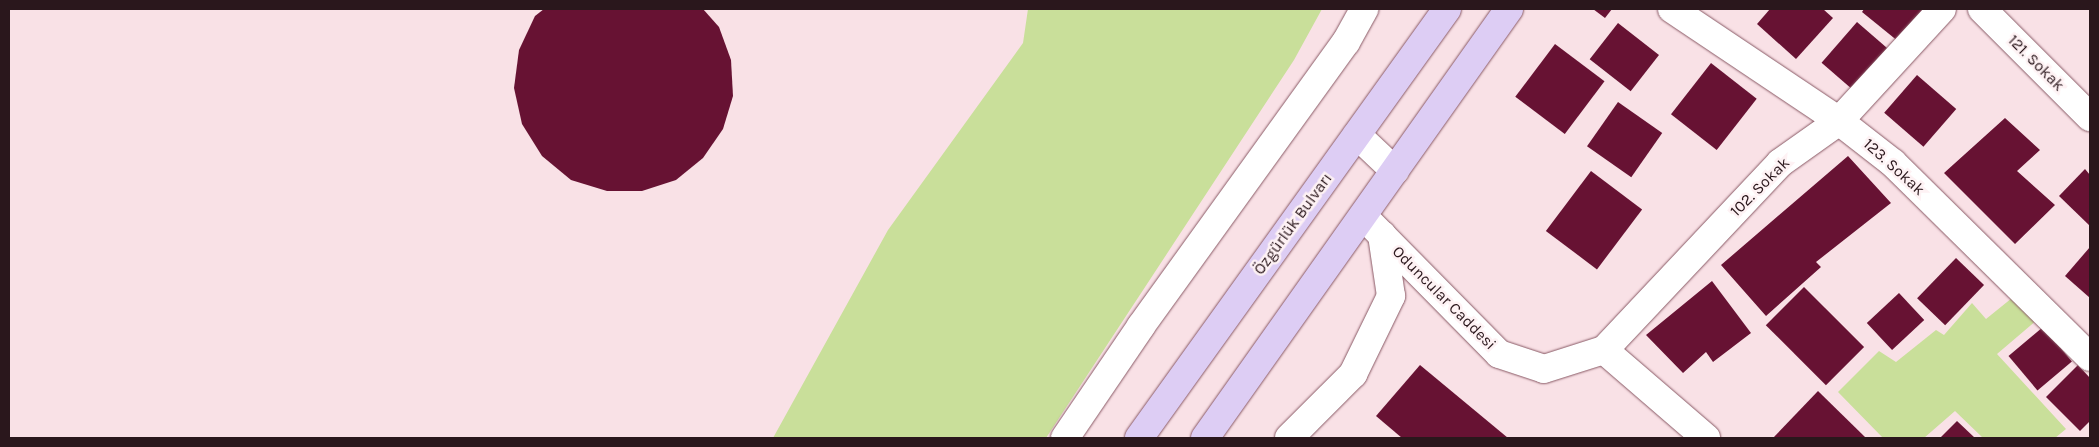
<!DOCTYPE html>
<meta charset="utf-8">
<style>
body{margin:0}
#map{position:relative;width:2099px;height:447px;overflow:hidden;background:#f9e1e6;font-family:Karla,sans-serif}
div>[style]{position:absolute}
.green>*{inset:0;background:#c9df9a}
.building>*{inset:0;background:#671233;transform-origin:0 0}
.roads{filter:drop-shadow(0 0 1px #895965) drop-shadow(0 0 1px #895965)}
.minor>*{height:28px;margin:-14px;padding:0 14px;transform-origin:14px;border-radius:14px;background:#fff}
.major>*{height:28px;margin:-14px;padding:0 14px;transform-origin:14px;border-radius:14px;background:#ddcdf4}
span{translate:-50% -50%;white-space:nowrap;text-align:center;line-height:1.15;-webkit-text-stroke:5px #fef2f4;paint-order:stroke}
.street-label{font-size:16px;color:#2a171c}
.frame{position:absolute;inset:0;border:10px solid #2a171c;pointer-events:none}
</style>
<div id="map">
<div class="green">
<div style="clip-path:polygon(1028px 9px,1322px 9px,1294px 60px,1046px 438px,773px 438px,888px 230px,1023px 43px)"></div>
<div style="clip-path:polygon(2012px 298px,2038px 319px,1997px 354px,2066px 429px,2055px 438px,1983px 438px,1955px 411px,1924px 438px,1883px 438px,1838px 392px,1879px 351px,1896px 362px,1936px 330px,1944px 335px,1972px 303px,1986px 319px)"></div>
</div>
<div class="building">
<div style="clip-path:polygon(544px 9px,703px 9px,719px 27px,731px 60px,733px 96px,723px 129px,703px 158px,676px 180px,642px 191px,607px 191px,571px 180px,542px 156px,522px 124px,514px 88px,519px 50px,535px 16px)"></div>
<div style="clip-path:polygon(1593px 9px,1612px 9px,1605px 18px)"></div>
<div style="clip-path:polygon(1770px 9px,1823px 9px,1833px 18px,1796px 59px,1757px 24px)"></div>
<div style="clip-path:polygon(1864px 9px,1926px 9px,1899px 42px,1862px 12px)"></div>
<div style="left:1857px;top:22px;width:44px;height:54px;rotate:41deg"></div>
<div style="left:1618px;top:23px;width:52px;height:46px;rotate:38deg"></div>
<div style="left:1555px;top:44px;width:62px;height:66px;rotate:37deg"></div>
<div style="left:1711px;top:63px;width:58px;height:65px;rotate:38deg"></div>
<div style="left:1917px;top:75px;width:52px;height:50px;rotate:41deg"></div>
<div style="left:1618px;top:102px;width:54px;height:54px;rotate:35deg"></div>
<div style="clip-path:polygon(2005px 118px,2040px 150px,2017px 171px,2055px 205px,2015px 244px,1944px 173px)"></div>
<div style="clip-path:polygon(1848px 156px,1891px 203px,1816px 262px,1821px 267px,1766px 316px,1721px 265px)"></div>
<div style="clip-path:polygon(2085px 169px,2090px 175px,2090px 226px,2059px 196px)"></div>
<div style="left:1591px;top:171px;width:64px;height:75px;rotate:37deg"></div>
<div style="clip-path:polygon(2090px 247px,2090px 298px,2065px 276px)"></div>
<div style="left:1956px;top:258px;width:39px;height:56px;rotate:44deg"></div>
<div style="clip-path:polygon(1712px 281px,1751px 333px,1713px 362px,1706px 352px,1683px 373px,1646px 335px)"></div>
<div style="left:1804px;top:287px;width:85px;height:54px;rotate:45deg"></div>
<div style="left:1899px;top:293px;width:37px;height:44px;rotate:47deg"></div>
<div style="left:2043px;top:327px;width:45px;height:45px;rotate:50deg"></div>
<div style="clip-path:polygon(1420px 365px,1508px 438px,1402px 438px,1376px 416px)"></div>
<div style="clip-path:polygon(2078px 365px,2090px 378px,2090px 421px,2080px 431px,2046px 397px)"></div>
<div style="clip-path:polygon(1818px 391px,1866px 438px,1773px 438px)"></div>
<div style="clip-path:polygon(1957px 421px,1975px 438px,1940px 438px)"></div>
</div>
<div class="roads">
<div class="minor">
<div style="left:1672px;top:9px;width:201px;rotate:33.8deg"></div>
<div style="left:1839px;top:121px;width:68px;rotate:37.9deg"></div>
<div style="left:1893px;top:163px;width:276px;rotate:44.6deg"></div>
<div style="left:1982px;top:9px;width:153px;rotate:45deg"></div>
<div style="left:1357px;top:135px;width:52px;rotate:43.5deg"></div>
<div style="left:1364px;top:217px;width:192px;rotate:45.4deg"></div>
<div style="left:1499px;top:354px;width:47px;rotate:18.4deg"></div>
<div style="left:1544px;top:369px;width:63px;rotate:-17.6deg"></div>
<div style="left:1604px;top:350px;width:135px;rotate:40.8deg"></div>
<div style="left:1604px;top:350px;width:257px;rotate:-46.7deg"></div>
<div style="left:1780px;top:163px;width:72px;rotate:-35.4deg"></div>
<div style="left:1839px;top:121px;width:152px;rotate:-47.4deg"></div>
<div style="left:1065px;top:438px;width:135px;rotate:-55.8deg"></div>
<div style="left:1141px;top:326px;width:350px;rotate:-54.2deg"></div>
<div style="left:1346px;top:42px;width:38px;rotate:-61deg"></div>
<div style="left:1289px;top:438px;width:91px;rotate:-45deg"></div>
<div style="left:1353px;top:374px;width:87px;rotate:-64deg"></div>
<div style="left:1391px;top:296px;width:62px;rotate:-98.4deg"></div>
</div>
<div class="major">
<div style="left:1139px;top:438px;width:528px;rotate:-54.32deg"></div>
<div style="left:1205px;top:438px;width:526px;rotate:-54.68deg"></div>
</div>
</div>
<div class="street-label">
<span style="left:2036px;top:63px;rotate:45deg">121. Sokak</span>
<span style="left:1894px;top:167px;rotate:42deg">123. Sokak</span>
<span style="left:1760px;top:187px;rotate:-45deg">102. Sokak</span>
<span style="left:1293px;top:224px;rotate:-54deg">Özgürlük Bulvarı</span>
<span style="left:1444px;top:298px;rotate:45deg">Oduncular Caddesi</span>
</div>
<div class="frame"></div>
</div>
